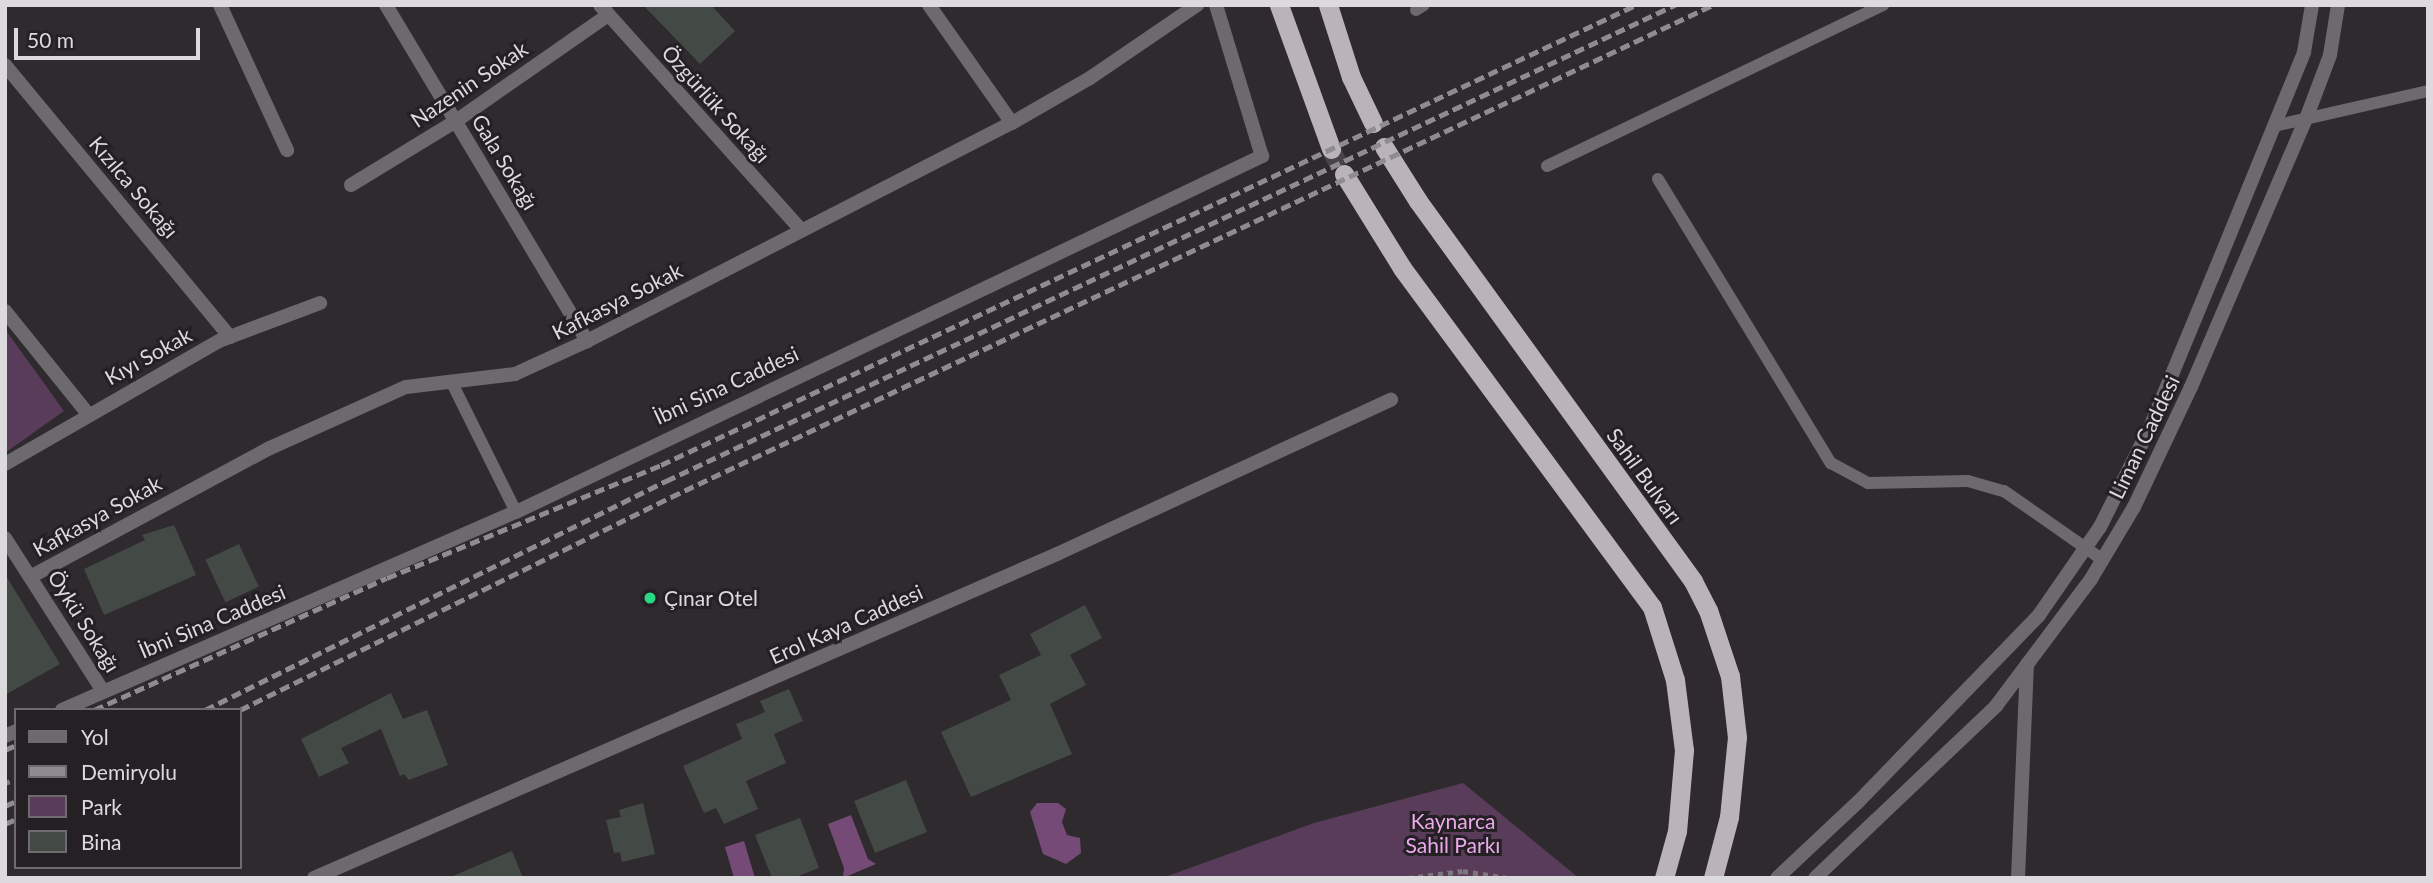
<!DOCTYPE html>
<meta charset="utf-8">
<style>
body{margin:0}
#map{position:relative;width:2433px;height:883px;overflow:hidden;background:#2e2a2e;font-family:Lato,sans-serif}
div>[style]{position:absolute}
.green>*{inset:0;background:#593b5a}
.water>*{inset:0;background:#754a76}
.building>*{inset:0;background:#434945;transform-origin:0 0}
.trunk-tunnel>*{height:19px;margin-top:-9.5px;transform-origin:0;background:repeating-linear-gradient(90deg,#484448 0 19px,transparent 0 29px)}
.path>*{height:4.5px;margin-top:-2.25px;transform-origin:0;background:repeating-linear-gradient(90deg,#7b787b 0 5px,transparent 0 10px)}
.service>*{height:12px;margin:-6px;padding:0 6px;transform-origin:6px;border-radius:6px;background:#6c6a6c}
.minor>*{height:14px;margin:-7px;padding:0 7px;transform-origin:7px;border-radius:7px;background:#6c6a6c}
.tertiary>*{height:14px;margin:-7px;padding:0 7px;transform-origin:7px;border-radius:7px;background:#6c6a6c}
.trunk>*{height:19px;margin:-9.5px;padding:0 9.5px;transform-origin:9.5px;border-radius:9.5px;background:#bab4ba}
.rail>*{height:5px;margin-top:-2.5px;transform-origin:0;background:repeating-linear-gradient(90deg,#8f8c8f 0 10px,transparent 0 15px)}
.dots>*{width:19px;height:19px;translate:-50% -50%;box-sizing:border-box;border:4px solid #242024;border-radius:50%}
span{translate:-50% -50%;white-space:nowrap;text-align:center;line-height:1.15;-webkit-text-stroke:6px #242024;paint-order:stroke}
.street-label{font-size:21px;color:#dcdadc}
.poi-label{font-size:21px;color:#dcdadc}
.left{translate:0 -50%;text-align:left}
.park-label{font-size:21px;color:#eba9eb}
.frame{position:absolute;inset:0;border:7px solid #dcdadc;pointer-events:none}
.legend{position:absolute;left:14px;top:708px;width:228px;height:161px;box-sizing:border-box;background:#242024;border:2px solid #6e6a6e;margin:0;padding:9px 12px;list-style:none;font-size:21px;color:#dcdadc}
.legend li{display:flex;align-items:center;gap:14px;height:35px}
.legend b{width:35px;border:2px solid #6e6a6e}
.scale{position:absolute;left:14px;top:28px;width:186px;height:32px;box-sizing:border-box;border:4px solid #dcdadc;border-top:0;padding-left:9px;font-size:21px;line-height:24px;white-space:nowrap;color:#dcdadc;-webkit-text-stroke:5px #242024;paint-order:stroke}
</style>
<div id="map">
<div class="green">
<div style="clip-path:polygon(5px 329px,64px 411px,5px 453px)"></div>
<div style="clip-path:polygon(1463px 783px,1579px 878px,1162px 878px,1314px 823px)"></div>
</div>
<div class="water">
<div style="clip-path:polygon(1037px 803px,1058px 803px,1066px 809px,1062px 822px,1067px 835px,1080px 838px,1081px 853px,1066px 864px,1043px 854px,1030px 812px)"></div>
<div style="clip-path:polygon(851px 815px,868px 859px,876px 864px,843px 878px,844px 868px,828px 824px)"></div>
<div style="clip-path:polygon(744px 841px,755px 878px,734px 878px,725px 847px)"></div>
</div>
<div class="building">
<div style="clip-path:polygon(643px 5px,711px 5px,735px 31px,700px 64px)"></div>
<div style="clip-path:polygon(174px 525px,196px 575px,104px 615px,84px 569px,145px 540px,142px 535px)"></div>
<div style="left:239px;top:544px;width:47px;height:37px;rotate:65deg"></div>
<div style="clip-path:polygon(5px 574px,60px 664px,5px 695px)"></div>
<div style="clip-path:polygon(1085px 605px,1102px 638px,1070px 655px,1086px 685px,1050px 704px,1072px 754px,971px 797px,941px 732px,1011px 700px,999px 675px,1041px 655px,1030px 634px)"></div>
<div style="clip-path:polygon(789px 689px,803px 721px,774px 734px,786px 763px,746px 781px,758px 809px,724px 824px,716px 808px,704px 813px,683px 766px,742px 739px,736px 724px,765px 712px,760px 701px)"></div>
<div style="clip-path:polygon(391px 693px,403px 719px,427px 710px,448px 765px,409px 780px,404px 774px,400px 776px,381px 729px,341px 748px,349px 763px,319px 777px,301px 739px)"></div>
<div style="left:906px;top:780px;width:56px;height:56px;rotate:68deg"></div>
<div style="clip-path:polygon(643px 803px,655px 854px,622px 862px,620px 852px,614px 853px,606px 820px,621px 817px,619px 810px)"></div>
<div style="clip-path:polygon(800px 818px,819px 868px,793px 878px,772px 878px,755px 835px)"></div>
<div style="clip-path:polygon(512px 851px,523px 878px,448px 878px)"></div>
</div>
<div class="trunk-tunnel">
<div style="left:1331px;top:149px;width:28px;rotate:63deg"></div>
</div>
<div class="path">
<div style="left:5px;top:783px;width:12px;rotate:-20deg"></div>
<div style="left:1408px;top:878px;width:55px;rotate:-7.3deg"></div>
<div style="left:1463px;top:871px;width:47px;rotate:8.7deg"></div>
</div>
<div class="service">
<div style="left:1416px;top:10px;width:9px;rotate:-32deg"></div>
<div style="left:2274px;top:126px;width:158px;rotate:-12.8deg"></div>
<div style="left:1547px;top:166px;width:373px;rotate:-25.6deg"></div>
<div style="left:1658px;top:179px;width:333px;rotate:58.7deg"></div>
<div style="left:1831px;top:463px;width:42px;rotate:28.4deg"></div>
<div style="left:1868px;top:483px;width:100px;rotate:-1.1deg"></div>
<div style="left:1968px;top:481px;width:37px;rotate:16deg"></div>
<div style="left:2004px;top:491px;width:121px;rotate:34.9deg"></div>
<div style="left:451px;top:381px;width:146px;rotate:63.6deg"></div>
</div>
<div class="minor">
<div style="left:220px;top:5px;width:160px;rotate:65.2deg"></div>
<div style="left:386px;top:5px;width:392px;rotate:59.1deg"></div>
<div style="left:600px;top:5px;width:302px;rotate:48.2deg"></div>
<div style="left:929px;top:5px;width:144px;rotate:54.9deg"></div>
<div style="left:1216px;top:5px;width:158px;rotate:73.1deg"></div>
<div style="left:5px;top:65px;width:353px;rotate:50.4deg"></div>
<div style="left:351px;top:185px;width:123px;rotate:-31.4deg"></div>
<div style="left:456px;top:121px;width:185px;rotate:-34.9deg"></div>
<div style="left:5px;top:311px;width:134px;rotate:51.1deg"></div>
<div style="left:5px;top:464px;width:247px;rotate:-29.9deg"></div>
<div style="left:219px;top:341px;width:108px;rotate:-20.6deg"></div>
<div style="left:5px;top:538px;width:182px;rotate:57.4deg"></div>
<div style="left:32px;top:576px;width:270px;rotate:-28.3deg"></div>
<div style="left:270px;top:448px;width:149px;rotate:-24.2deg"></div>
<div style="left:406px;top:387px;width:110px;rotate:-6.8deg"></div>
<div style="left:515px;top:374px;width:79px;rotate:-24.6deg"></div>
<div style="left:587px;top:341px;width:478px;rotate:-27.2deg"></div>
<div style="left:1012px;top:123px;width:90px;rotate:-30deg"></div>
<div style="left:1090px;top:78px;width:130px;rotate:-34.3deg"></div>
<div style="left:314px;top:878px;width:811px;rotate:-23.56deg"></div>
<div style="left:1057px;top:554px;width:368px;rotate:-24.8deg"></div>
<div style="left:1777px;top:878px;width:112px;rotate:-43.2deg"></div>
<div style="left:1815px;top:878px;width:84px;rotate:-43.6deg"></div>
<div style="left:2018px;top:878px;width:214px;rotate:-87.6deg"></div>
</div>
<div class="tertiary">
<div style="left:62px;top:710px;width:495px;rotate:-23.6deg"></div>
<div style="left:516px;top:512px;width:827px;rotate:-25.51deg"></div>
<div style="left:5px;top:736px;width:12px;rotate:-24deg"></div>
<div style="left:1859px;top:801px;width:259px;rotate:-45.9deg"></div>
<div style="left:2039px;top:615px;width:107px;rotate:-55.3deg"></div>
<div style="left:2100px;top:527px;width:114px;rotate:-63.4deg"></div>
<div style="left:2151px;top:425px;width:159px;rotate:-67.5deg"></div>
<div style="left:2212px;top:278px;width:244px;rotate:-67.8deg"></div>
<div style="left:2304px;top:52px;width:48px;rotate:-80.3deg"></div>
<div style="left:1876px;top:820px;width:166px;rotate:-43.5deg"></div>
<div style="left:1996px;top:706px;width:159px;rotate:-53.2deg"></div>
<div style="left:2091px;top:579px;width:84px;rotate:-59.2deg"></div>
<div style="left:2134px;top:507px;width:133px;rotate:-64.6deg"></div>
<div style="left:2191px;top:387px;width:292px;rotate:-66.8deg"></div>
<div style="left:2306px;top:119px;width:68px;rotate:-69.4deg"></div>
<div style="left:2330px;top:55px;width:51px;rotate:-80.9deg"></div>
</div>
<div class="trunk">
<div style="left:1279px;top:5px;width:153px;rotate:70.1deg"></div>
<div style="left:1328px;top:5px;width:76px;rotate:72.3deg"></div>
<div style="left:1351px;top:77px;width:51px;rotate:64.4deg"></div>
<div style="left:1384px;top:147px;width:64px;rotate:57.8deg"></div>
<div style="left:1418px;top:201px;width:469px;rotate:54.1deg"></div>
<div style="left:1693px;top:581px;width:33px;rotate:63deg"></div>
<div style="left:1708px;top:610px;width:70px;rotate:71.6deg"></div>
<div style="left:1730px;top:676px;width:61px;rotate:83.5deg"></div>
<div style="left:1737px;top:737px;width:80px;rotate:95.7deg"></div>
<div style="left:1729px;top:817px;width:63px;rotate:104.7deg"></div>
<div style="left:1344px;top:174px;width:110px;rotate:58.3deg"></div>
<div style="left:1402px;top:268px;width:421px;rotate:53.6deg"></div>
<div style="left:1652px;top:607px;width:77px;rotate:72.5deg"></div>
<div style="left:1675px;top:680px;width:71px;rotate:82.7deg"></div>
<div style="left:1684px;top:750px;width:81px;rotate:94.9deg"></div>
<div style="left:1677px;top:831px;width:49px;rotate:105.5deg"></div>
</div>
<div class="rail">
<div style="left:94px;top:710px;width:321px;rotate:-24.3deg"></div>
<div style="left:387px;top:578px;width:296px;rotate:-22.4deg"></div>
<div style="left:661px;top:465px;width:1078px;rotate:-25.26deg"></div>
<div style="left:205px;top:710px;width:515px;rotate:-26.42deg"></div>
<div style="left:666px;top:481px;width:1116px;rotate:-25.26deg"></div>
<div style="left:240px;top:710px;width:481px;rotate:-26.3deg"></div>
<div style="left:671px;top:497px;width:1152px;rotate:-25.28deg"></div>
<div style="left:5px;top:750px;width:12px;rotate:-24deg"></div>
<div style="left:5px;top:806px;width:12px;rotate:-24deg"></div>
<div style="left:5px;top:824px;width:12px;rotate:-24deg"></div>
</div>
<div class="dots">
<div style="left:650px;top:598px;background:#27d885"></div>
</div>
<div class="street-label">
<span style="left:469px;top:84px;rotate:-34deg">Nazenin Sokak</span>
<span style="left:716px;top:104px;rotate:48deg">Özgürlük Sokağı</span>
<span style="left:505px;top:162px;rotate:59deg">Gala Sokağı</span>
<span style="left:134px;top:187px;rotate:50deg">Kızılca Sokağı</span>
<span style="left:617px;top:301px;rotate:-27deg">Kafkasya Sokak</span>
<span style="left:148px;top:356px;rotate:-29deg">Kıyı Sokak</span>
<span style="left:726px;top:385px;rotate:-25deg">İbni Sina Caddesi</span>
<span style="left:2144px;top:437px;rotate:-64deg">Liman Caddesi</span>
<span style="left:1645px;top:476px;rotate:54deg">Sahil Bulvarı</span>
<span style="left:97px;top:516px;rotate:-29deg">Kafkasya Sokak</span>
<span style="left:84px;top:621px;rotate:58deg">Öykü Sokağı</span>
<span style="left:212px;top:621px;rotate:-23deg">İbni Sina Caddesi</span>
<span style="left:846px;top:624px;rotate:-24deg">Erol Kaya Caddesi</span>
</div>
<div class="poi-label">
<span class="left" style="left:664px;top:598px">Çınar Otel</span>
</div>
<div class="park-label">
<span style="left:1453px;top:833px">Kaynarca<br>Sahil Parkı</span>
</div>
<div class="frame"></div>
<ul class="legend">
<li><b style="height:9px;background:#6c6a6c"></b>Yol</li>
<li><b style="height:9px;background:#8f8c8f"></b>Demiryolu</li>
<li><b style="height:19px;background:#593b5a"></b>Park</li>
<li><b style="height:19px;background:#434945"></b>Bina</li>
</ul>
<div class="scale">50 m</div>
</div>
